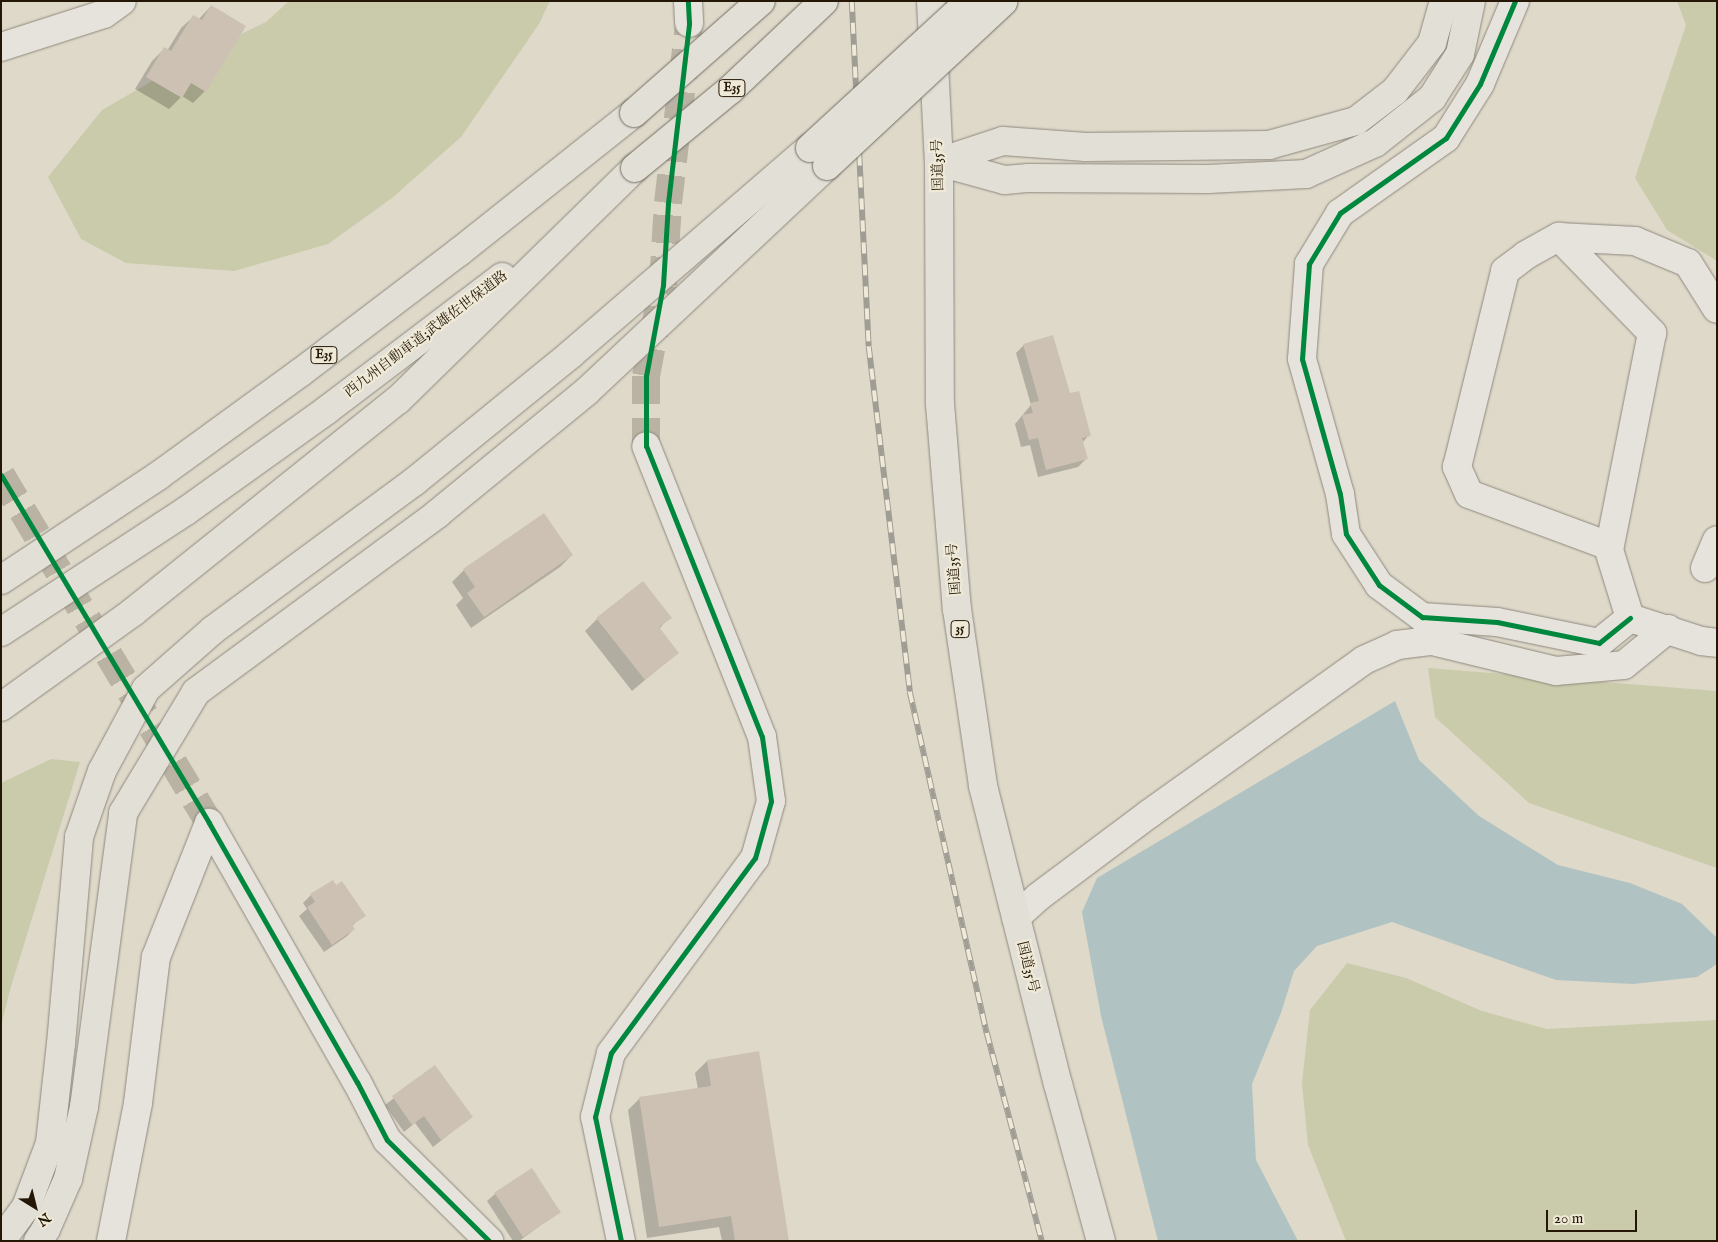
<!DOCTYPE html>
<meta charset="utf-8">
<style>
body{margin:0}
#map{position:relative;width:1718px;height:1242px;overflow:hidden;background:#dfd9ca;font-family:"IM FELL English","Noto Serif JP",serif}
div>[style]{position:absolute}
.green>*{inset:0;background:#cacbab}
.water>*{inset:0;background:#b0c3c2}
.shadow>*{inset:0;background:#0003}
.building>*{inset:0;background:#cdc1b4;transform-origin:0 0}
.street-tunnel>*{height:28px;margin-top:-14px;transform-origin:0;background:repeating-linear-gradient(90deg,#bab2a3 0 28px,transparent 0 42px)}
.roads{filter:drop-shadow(0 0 1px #8e887e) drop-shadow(0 0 1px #8e887e)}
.street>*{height:28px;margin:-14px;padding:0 14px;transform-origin:14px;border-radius:14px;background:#e6e3dc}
.highway>*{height:28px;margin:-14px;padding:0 14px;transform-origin:14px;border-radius:14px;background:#e2dfd6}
.rail>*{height:5.5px;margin-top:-2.75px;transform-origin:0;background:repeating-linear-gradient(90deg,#efe9d7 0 11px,#a09d95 0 22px);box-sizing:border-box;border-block:1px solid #a09d95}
.bridges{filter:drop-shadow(0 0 1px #736e64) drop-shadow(0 0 1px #736e64)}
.highway-bridge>*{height:28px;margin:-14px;padding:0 14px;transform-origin:14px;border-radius:14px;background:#e2dfd6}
.cycleway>*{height:5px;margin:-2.5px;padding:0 2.5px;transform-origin:2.5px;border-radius:2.5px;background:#00873e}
span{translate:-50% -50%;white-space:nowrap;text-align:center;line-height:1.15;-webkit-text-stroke:4.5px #efe9d7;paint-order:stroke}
.shield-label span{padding:1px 4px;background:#efe9d7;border:1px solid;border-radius:4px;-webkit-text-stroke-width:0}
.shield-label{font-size:12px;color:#251706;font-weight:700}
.street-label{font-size:14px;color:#251706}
.frame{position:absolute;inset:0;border:2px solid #251706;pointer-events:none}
.north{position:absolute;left:10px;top:1182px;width:50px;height:50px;-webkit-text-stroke:4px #efe9d7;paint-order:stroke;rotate:144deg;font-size:14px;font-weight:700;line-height:20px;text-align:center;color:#251706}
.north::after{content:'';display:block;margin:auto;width:18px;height:22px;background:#251706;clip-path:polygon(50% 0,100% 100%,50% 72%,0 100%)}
.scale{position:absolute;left:1546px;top:1210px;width:91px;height:22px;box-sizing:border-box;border:2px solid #251706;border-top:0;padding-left:6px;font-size:15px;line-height:18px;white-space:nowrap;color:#251706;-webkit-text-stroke:4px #efe9d7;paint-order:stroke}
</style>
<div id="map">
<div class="green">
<div style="clip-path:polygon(289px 1px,550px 1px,539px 24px,461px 137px,392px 198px,328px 244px,234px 271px,126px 263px,81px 239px,48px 177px,102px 110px,190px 59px,266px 22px)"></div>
<div style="clip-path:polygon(1677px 1px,1717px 1px,1717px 261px,1667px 230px,1635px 178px,1686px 25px)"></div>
<div style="clip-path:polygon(1428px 668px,1717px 691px,1717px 868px,1529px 803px,1435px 717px)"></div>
<div style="clip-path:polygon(51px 759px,80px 762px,10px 990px,1px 1026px,1px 783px)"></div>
<div style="clip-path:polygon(1347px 963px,1406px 978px,1482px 1011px,1547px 1029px,1717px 1020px,1717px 1241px,1346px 1241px,1308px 1145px,1302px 1083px,1310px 1010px)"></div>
</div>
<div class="water">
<div style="clip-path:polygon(1395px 701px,1419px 760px,1479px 816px,1558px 865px,1630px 883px,1682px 904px,1717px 938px,1717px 964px,1697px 977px,1633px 984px,1556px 980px,1392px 922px,1317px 946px,1294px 971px,1281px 1013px,1252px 1084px,1256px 1160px,1298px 1241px,1158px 1241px,1101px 1016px,1082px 912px,1097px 878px)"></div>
</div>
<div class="shadow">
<div style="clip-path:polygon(211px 6px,205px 91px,193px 103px,182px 96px,169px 109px,135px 89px,152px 61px,164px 49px,167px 51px,181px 28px,193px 17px,198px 20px)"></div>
<div style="clip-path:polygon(1024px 345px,1089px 435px,1082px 443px,1086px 459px,1078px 467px,1038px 477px,1030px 445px,1021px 447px,1015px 424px,1031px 405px,1016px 353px)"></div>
<div style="clip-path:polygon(544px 515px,572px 555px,560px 567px,471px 628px,456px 605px,463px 598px,452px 582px,464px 570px)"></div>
<div style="clip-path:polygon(670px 617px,659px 629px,677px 653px,632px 691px,585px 631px,597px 619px)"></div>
<div style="clip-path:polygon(311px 895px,364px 915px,352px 926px,354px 929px,346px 937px,324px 952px,299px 916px,307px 909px,303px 903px)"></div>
<div style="clip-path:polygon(707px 1061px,788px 1241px,722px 1241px,719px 1227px,647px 1238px,628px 1110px,640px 1098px,698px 1089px,695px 1073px)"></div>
<div style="clip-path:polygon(434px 1067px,471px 1117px,433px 1147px,415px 1123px,404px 1132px,385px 1105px)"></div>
<div style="clip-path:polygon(495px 1194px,559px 1212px,519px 1241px,513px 1241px,487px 1201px)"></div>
</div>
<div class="building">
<div style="clip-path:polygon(211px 5px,246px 26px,206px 92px,191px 83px,182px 98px,146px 77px,164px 47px,171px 51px,193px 15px,202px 20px)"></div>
<div style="clip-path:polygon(1053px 335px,1070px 393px,1079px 391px,1091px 436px,1082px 438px,1088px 459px,1046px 470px,1038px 438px,1029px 440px,1022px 415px,1033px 413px,1030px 403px,1039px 401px,1023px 344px)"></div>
<div style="clip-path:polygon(544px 513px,573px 555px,484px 617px,467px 593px,475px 587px,463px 569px)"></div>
<div style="clip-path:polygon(643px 581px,672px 618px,659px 627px,679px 653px,645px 680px,596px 618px)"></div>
<div style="clip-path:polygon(333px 880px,336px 885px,342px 881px,366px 916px,352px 925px,355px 929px,332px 945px,307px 907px,315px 902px,310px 894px)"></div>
<div style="clip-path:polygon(759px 1051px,789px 1241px,735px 1241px,731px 1216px,659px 1227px,639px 1097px,711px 1086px,707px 1060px)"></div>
<div style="clip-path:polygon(435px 1065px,473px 1117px,441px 1140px,424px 1116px,412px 1125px,392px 1096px)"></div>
<div style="left:532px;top:1168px;width:53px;height:45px;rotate:57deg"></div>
</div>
<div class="street-tunnel">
<div style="left:646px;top:446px;width:70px;rotate:-90deg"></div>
<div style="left:646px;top:376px;width:93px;rotate:-79.4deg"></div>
<div style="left:663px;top:285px;width:82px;rotate:-86.5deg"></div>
<div style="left:668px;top:203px;width:181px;rotate:-83.3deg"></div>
<div style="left:1px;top:475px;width:405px;rotate:59.1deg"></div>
</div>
<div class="roads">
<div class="street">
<div style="left:688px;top:1px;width:22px;rotate:87deg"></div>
<div style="left:1515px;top:1px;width:90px;rotate:112.9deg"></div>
<div style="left:1480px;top:84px;width:64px;rotate:122.2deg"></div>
<div style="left:1446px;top:138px;width:130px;rotate:144.7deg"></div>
<div style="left:1340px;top:213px;width:60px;rotate:121.3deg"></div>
<div style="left:1309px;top:264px;width:95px;rotate:94.2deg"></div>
<div style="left:1302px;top:359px;width:140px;rotate:74.3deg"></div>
<div style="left:1340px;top:494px;width:40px;rotate:81.5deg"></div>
<div style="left:1346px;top:534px;width:61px;rotate:57.1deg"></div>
<div style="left:1379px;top:585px;width:54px;rotate:36.7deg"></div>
<div style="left:1422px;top:617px;width:75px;rotate:3.8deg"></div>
<div style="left:1497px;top:622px;width:104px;rotate:11.6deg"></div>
<div style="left:1599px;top:643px;width:40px;rotate:-39deg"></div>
<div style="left:1px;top:47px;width:108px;rotate:-17.8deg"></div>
<div style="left:104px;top:14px;width:22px;rotate:-36deg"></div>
<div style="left:1559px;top:237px;width:134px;rotate:45.9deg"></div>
<div style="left:1652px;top:333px;width:221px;rotate:101.2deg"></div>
<div style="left:1609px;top:550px;width:71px;rotate:72.8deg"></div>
<div style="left:1630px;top:618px;width:75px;rotate:17.9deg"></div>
<div style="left:1701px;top:641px;width:16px;rotate:7deg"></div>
<div style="left:1609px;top:546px;width:149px;rotate:-159.6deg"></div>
<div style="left:1469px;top:494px;width:30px;rotate:-114deg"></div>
<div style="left:1457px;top:467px;width:202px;rotate:-76.2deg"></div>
<div style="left:1505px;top:271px;width:26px;rotate:-37deg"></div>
<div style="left:1526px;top:255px;width:38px;rotate:-29deg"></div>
<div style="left:1559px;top:237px;width:76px;rotate:3deg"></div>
<div style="left:1635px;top:241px;width:57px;rotate:22.5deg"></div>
<div style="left:1688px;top:263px;width:54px;rotate:57.8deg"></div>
<div style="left:1705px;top:568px;width:30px;rotate:-67deg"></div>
<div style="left:209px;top:823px;width:298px;rotate:60.3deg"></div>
<div style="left:357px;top:1082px;width:65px;rotate:62.7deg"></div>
<div style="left:387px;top:1140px;width:144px;rotate:44.7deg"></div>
<div style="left:1016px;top:917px;width:30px;rotate:-42deg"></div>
<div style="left:1038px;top:897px;width:139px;rotate:-36.8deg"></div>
<div style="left:1149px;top:814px;width:264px;rotate:-35.6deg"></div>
<div style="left:1364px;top:660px;width:36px;rotate:-24deg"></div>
<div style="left:1397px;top:645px;width:35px;rotate:-7deg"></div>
<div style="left:1432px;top:641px;width:128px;rotate:13.6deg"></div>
<div style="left:1556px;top:671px;width:68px;rotate:-5deg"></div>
<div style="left:1624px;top:665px;width:57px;rotate:-39.3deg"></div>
<div style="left:111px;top:1241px;width:141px;rotate:-78.9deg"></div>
<div style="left:138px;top:1103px;width:147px;rotate:-83deg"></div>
<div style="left:156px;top:957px;width:144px;rotate:-68.4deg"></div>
<div style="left:621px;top:1241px;width:127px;rotate:-101.8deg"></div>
<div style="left:595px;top:1117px;width:66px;rotate:-76deg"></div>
<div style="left:611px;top:1053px;width:242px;rotate:-53.6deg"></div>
<div style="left:755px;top:858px;width:59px;rotate:-74.3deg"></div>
<div style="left:771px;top:801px;width:65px;rotate:-98deg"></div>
<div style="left:762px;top:737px;width:313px;rotate:-111.7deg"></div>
</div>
<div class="highway">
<div style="left:931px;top:1px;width:161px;rotate:87.2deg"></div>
<div style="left:939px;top:162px;width:242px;rotate:89.8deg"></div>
<div style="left:940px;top:404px;width:206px;rotate:85.3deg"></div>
<div style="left:957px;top:609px;width:179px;rotate:81.6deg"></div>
<div style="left:983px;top:786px;width:307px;rotate:75.9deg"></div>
<div style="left:1058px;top:1084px;width:163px;rotate:74.7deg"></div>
<div style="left:939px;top:162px;width:68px;rotate:15.3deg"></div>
<div style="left:1005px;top:180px;width:24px;rotate:-5deg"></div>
<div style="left:1029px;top:178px;width:179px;rotate:0.3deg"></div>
<div style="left:1208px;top:179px;width:98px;rotate:-2.9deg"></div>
<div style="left:1306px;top:174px;width:76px;rotate:-24.2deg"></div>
<div style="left:1375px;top:143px;width:73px;rotate:-38.3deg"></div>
<div style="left:1432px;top:98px;width:52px;rotate:-57.5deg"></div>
<div style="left:1460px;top:54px;width:54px;rotate:-78.3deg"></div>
<div style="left:939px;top:162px;width:67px;rotate:-18.2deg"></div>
<div style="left:1003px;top:141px;width:83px;rotate:4.1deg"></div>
<div style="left:1086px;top:147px;width:183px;rotate:-0.6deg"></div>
<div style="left:1269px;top:145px;width:90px;rotate:-15.4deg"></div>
<div style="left:1356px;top:121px;width:49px;rotate:-37.6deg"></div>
<div style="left:1395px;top:91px;width:61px;rotate:-52.4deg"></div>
<div style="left:1432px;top:43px;width:44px;rotate:-74.1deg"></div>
<div style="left:1px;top:580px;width:188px;rotate:-33.5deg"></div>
<div style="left:158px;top:476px;width:175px;rotate:-36deg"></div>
<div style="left:300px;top:373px;width:200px;rotate:-37.3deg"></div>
<div style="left:459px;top:252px;width:223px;rotate:-38.5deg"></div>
<div style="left:1px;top:632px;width:221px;rotate:-33.2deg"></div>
<div style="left:186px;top:511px;width:173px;rotate:-35.6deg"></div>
<div style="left:327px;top:410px;width:220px;rotate:-37.2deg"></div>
<div style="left:1px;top:707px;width:163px;rotate:-35.7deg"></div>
<div style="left:133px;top:612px;width:339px;rotate:-38.7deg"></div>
<div style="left:398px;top:400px;width:332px;rotate:-44.4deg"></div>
<div style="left:1px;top:1241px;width:42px;rotate:-53.7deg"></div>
<div style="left:26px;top:1207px;width:68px;rotate:-69.4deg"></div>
<div style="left:50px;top:1143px;width:100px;rotate:-83.7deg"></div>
<div style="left:61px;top:1044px;width:208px;rotate:-85deg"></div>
<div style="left:79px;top:837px;width:70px;rotate:-70.8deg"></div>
<div style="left:102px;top:771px;width:93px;rotate:-61.8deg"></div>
<div style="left:146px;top:689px;width:89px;rotate:-41.4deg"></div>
<div style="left:213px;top:630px;width:251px;rotate:-36.4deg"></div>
<div style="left:415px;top:481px;width:201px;rotate:-39.1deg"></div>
<div style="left:571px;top:354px;width:316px;rotate:-40.8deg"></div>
<div style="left:38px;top:1241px;width:14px;rotate:-56deg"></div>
<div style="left:46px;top:1229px;width:55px;rotate:-66.3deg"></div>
<div style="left:68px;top:1179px;width:74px;rotate:-77.5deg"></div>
<div style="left:84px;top:1107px;width:297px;rotate:-82.4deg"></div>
<div style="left:123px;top:813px;width:141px;rotate:-58.9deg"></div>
<div style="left:196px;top:692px;width:300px;rotate:-36.4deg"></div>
<div style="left:437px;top:514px;width:193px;rotate:-39.3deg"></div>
<div style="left:586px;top:392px;width:330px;rotate:-43.2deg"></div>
</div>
</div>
<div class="rail">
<div style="left:852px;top:1px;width:346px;rotate:87.2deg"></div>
<div style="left:869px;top:347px;width:347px;rotate:83.2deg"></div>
<div style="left:910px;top:692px;width:350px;rotate:77.3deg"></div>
<div style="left:987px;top:1033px;width:215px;rotate:75.2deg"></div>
</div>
<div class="bridges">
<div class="highway-bridge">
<div style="left:634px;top:113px;width:169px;rotate:-41.4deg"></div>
<div style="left:810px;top:148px;width:217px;rotate:-42.6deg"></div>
<div style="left:827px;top:166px;width:241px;rotate:-43deg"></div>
<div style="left:635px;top:168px;width:123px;rotate:-39.4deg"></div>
<div style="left:730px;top:90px;width:129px;rotate:-43.4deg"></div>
</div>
</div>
<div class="cycleway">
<div style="left:1515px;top:1px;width:90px;rotate:112.9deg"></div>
<div style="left:1480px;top:84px;width:64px;rotate:122.2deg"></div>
<div style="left:1446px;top:138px;width:130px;rotate:144.7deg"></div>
<div style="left:1340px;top:213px;width:60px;rotate:121.3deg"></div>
<div style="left:1309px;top:264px;width:95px;rotate:94.2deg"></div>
<div style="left:1302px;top:359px;width:140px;rotate:74.3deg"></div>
<div style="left:1340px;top:494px;width:40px;rotate:81.5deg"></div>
<div style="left:1346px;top:534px;width:61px;rotate:57.1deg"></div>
<div style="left:1379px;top:585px;width:54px;rotate:36.7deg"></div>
<div style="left:1422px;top:617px;width:75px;rotate:3.8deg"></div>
<div style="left:1497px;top:622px;width:104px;rotate:11.6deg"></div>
<div style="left:1599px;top:643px;width:40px;rotate:-39deg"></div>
<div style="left:1px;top:475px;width:405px;rotate:59.1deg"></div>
<div style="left:209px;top:823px;width:298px;rotate:60.3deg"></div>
<div style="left:357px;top:1082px;width:65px;rotate:62.7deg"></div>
<div style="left:387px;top:1140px;width:144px;rotate:44.7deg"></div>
<div style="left:621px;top:1241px;width:127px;rotate:-101.8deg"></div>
<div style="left:595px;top:1117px;width:66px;rotate:-76deg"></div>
<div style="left:611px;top:1053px;width:242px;rotate:-53.6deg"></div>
<div style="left:755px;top:858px;width:59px;rotate:-74.3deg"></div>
<div style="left:771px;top:801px;width:65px;rotate:-98deg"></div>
<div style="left:762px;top:737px;width:313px;rotate:-111.7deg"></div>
<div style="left:646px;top:446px;width:70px;rotate:-90deg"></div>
<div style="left:646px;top:376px;width:93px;rotate:-79.4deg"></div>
<div style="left:663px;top:285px;width:82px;rotate:-86.5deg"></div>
<div style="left:668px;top:203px;width:181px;rotate:-83.3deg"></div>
<div style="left:689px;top:23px;width:22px;rotate:-93deg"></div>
</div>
<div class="shield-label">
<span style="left:732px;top:88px">E35</span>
<span style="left:324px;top:355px">E35</span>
<span style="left:960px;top:629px">35</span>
</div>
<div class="street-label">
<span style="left:938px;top:165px;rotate:-92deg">国道35号</span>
<span style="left:426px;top:334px;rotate:-37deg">西九州自動車道;武雄佐世保道路</span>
<span style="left:954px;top:569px;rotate:-95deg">国道35号</span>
<span style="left:1028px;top:967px;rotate:76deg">国道35号</span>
</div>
<div class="frame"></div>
<div class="north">N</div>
<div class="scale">20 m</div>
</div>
